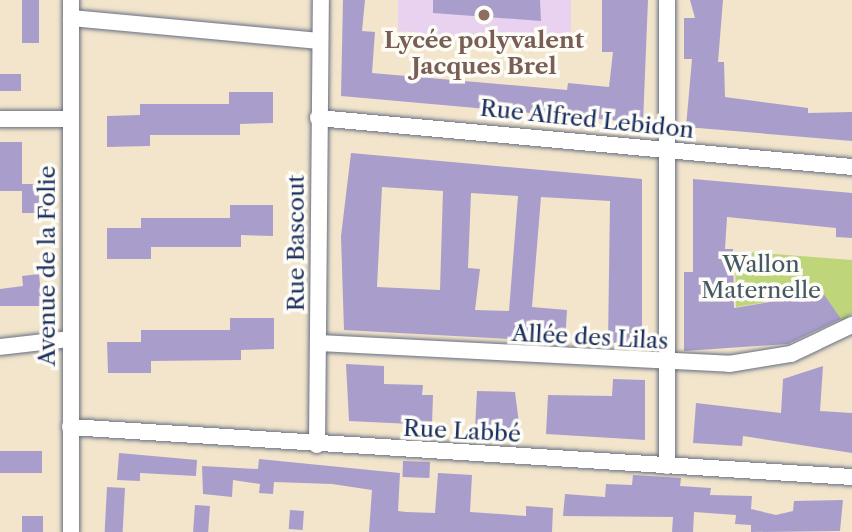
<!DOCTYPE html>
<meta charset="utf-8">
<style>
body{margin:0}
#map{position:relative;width:852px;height:532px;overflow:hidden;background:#f2e5cb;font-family:"Libre Caslon Text",serif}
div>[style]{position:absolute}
.built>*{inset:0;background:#e8d2ef}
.green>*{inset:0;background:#bed57a}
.building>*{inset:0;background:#a99ecb;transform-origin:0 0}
.roads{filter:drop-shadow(0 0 2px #666f84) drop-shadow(0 0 2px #666f84)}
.minor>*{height:16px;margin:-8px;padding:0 8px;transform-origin:8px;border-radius:8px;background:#fff}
.dots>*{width:19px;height:19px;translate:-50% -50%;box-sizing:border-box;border:4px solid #fdfcf7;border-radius:50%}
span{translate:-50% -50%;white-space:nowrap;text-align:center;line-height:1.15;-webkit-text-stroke:7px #fdfcf7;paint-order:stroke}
.education-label{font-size:23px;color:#785e54;font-weight:700}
.street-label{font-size:23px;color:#1b2f5e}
.park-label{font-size:23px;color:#445865}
</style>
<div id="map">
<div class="built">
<div style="clip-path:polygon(398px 0,571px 0,571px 46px,398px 31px)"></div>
</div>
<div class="green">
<div style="clip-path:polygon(735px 251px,852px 260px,852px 314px,842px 321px,822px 293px,736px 307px)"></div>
</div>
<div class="building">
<div style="left:22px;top:0;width:17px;height:43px"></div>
<div style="clip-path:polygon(343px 0,365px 0,362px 31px,375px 32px,372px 73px,567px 90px,568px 83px,609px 87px,613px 52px,602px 52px,602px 0,648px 0,643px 123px,341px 96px)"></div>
<div style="clip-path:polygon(433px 0,540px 0,541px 21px,433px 13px)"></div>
<div style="clip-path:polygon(690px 0,723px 0,718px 62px,724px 62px,725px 97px,808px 108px,808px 113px,852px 112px,852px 141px,686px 127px,692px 59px,684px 59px,684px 18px,695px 18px)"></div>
<div style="left:0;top:74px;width:21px;height:17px"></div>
<div style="clip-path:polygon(229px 92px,273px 92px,273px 123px,240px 124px,240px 135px,150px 135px,150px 146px,107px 147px,107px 116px,140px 115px,140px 104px,229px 104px)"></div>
<div style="left:0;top:142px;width:22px;height:49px"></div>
<div style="clip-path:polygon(evenodd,351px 153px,642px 179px,642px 343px,608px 343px,610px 201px,541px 197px,532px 307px,567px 310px,565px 342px,344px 330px,341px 236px,351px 153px,382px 187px,443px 191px,440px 290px,377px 287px,382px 187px,351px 153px,471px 193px,518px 196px,509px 311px,475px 310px,480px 269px,468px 268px,471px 193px)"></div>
<div style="clip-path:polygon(693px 179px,852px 193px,852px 238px,836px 237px,836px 228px,727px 217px,725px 249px,733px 249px,734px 308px,823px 293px,841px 319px,788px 344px,684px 351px,684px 272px,693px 272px)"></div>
<div style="left:22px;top:184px;width:17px;height:29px"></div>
<div style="clip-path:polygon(230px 205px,273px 205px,273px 236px,241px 235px,241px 247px,151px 247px,151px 259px,107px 259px,107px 228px,141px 228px,141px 218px,230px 218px)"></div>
<div style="clip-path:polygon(39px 274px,42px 306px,0 306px,0 289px,23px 286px,22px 276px)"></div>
<div style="clip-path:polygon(230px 318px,274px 318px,274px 349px,241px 350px,241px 360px,151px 361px,151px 373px,108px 373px,107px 342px,141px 342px,141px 330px,230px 330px)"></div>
<div style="clip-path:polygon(346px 364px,384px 366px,384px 384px,423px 385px,422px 395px,433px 395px,432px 425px,349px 421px)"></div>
<div style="clip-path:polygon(823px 366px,820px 411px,852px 413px,852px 453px,743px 436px,742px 446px,693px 443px,696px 403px,781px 413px,783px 379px)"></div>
<div style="clip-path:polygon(613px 379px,645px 380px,645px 440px,546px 434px,548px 395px,612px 396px)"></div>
<div style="clip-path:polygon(477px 391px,515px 392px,520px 431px,475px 429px)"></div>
<div style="left:0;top:451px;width:42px;height:22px"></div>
<div style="clip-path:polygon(119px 453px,197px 460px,196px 476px,140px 473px,140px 481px,117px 480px)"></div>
<div style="clip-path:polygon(259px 459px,400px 473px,398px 511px,406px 512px,435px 513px,438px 473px,472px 475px,470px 512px,526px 516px,526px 506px,553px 508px,552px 532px,369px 532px,372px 490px,332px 484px,274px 482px,273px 494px,259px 493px,260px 484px,233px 480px,232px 497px,203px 494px,202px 466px,258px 469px)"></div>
<div style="left:403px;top:461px;width:27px;height:16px;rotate:2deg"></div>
<div style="clip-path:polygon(633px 475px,681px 478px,680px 486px,711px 488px,710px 495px,752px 496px,751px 509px,776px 515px,793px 511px,794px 501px,843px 500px,840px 531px,751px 532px,751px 525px,735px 524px,736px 515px,694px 512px,693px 532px,672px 532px,673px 517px,563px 516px,565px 494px,605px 497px,606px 484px,632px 485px)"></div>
<div style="left:107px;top:487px;width:18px;height:45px;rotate:3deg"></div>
<div style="left:195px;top:505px;width:15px;height:27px;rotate:4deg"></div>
<div style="left:290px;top:510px;width:14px;height:19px;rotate:4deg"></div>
<div style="left:22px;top:516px;width:21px;height:16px"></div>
</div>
<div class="roads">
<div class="minor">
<div style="left:71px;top:0;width:532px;rotate:90deg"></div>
<div style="left:667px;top:0;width:466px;rotate:90deg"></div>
<div style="left:71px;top:18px;width:247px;rotate:5.3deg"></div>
<div style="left:318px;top:118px;width:536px;rotate:5.24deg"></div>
<div style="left:0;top:119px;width:70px"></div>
<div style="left:319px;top:343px;width:411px;rotate:2.9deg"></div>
<div style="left:729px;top:364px;width:63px;rotate:-9.2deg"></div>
<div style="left:791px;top:354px;width:68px;rotate:-25.4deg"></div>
<div style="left:0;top:347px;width:70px;rotate:-6.5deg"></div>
<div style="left:70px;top:427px;width:784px;rotate:3.66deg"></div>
<div style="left:317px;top:445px;width:445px;rotate:-89.5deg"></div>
</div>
</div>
<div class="dots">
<div style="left:484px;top:15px;background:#8d6e63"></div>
</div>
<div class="education-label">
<span style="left:484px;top:53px">Lycée polyvalent<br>Jacques Brel</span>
</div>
<div class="street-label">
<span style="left:587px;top:119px;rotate:6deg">Rue Alfred Lebidon</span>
<span style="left:296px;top:243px;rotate:-90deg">Rue Bascout</span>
<span style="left:47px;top:266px;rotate:-90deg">Avenue de la Folie</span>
<span style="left:590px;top:337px;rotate:3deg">Allée des Lilas</span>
<span style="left:462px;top:431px;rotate:3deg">Rue Labbé</span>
</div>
<div class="park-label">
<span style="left:761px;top:277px">Wallon<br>Maternelle</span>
</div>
</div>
